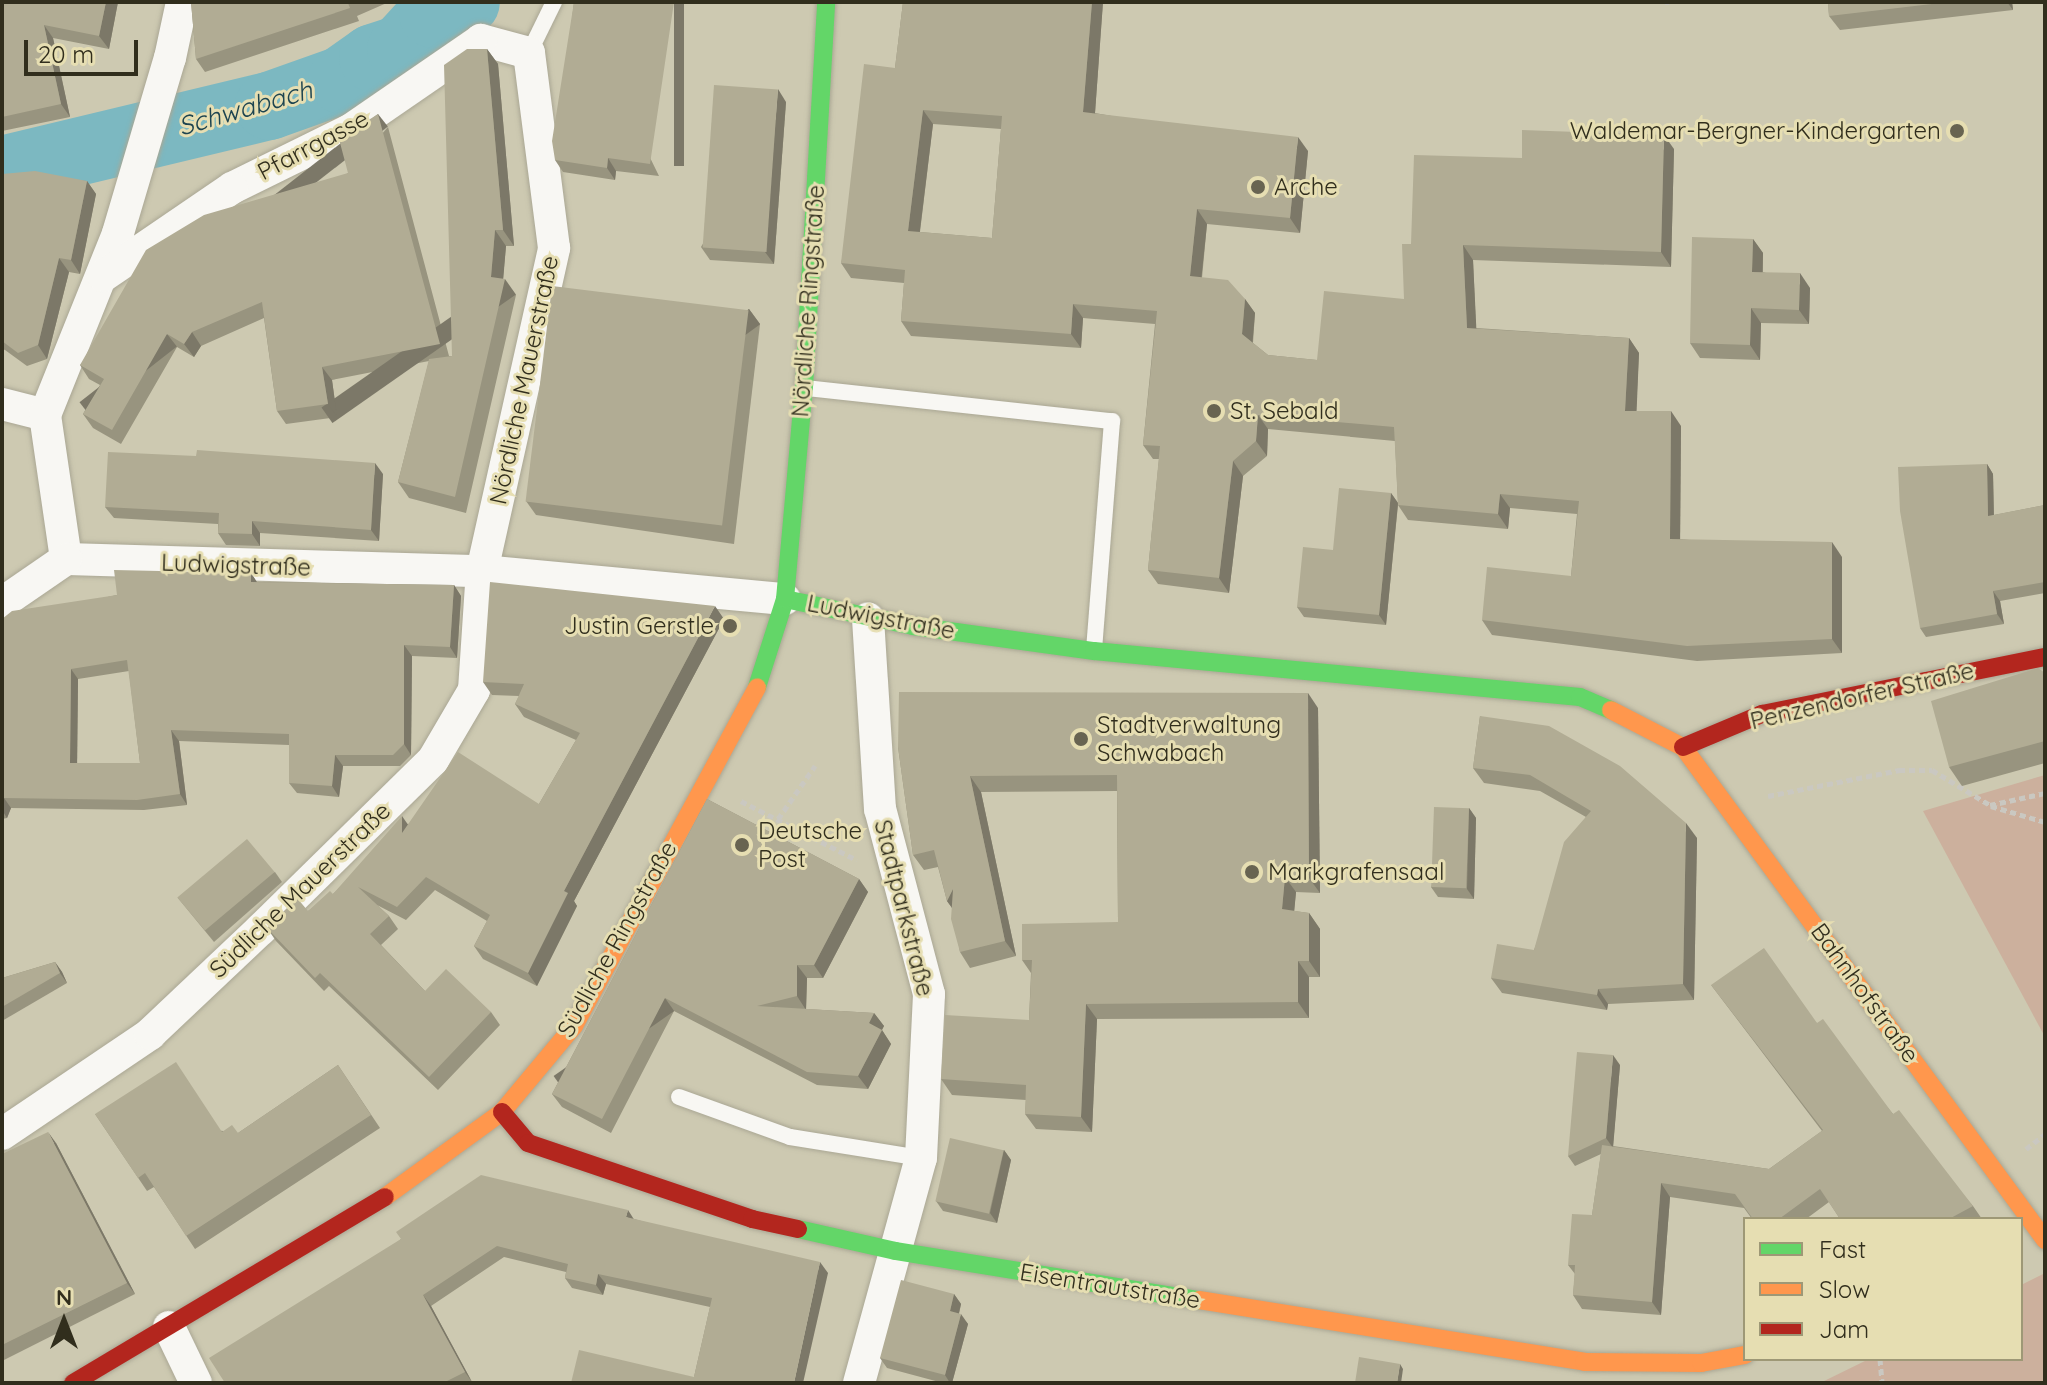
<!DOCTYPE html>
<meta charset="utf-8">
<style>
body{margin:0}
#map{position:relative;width:2047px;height:1385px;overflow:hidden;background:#cdc9b1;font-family:Quicksand,sans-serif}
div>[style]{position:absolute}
.green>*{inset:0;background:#ccb09d}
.river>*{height:68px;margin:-34px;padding:0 34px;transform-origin:34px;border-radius:34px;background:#7cb8c1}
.path>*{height:5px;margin-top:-2.5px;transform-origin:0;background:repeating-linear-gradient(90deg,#cac8c1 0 6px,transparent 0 10px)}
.roads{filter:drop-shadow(0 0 2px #aaa794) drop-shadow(0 0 2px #aaa794)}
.lane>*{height:16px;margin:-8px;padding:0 8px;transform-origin:8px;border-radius:8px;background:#f8f7f3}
.street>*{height:32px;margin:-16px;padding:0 16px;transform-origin:16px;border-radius:16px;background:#f8f7f3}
.fast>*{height:18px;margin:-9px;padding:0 9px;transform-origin:9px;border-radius:9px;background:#63d668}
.slow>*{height:18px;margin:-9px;padding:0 9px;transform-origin:9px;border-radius:9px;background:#ff974d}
.jam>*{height:18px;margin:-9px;padding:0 9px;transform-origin:9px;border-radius:9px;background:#b3261e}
.wall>*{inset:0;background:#98947f}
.shaded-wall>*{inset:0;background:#7c7868;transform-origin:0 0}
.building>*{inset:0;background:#b1ac94;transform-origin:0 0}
.dots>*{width:22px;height:22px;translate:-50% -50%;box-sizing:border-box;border:4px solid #e6deb2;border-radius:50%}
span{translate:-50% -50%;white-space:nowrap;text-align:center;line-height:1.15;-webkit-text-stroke:6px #e6deb2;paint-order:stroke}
.poi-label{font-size:24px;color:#312e1d}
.right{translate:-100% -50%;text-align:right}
.left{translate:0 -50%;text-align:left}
.street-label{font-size:24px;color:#312e1d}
.water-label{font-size:26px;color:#1d4450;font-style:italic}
.frame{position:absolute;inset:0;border:4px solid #312e1d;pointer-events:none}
.legend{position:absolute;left:1743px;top:1217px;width:280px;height:144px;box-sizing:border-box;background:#e6deb2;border:2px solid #9e9876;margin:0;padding:10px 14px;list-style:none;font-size:24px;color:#312e1d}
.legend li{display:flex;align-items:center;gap:16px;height:40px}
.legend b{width:40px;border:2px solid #9e9876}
.north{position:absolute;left:24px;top:1281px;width:80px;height:80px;-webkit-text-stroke:6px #e6deb2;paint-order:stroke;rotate:0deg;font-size:22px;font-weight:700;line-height:32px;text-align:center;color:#312e1d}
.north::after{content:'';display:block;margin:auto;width:28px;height:36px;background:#312e1d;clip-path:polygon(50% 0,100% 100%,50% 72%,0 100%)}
.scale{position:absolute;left:24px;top:40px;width:114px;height:36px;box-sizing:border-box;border:4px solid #312e1d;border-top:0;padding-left:10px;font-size:24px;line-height:28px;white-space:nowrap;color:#312e1d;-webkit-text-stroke:6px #e6deb2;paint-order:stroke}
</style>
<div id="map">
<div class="green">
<div style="clip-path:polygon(2045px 775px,2045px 1037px,1923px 811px)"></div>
<div style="clip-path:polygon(2045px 1273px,2045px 1383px,1820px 1383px,1869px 1359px,2021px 1359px,2021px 1285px)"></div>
</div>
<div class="river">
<div style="left:2px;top:170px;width:275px;rotate:-13.5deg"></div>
<div style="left:269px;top:106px;width:77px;rotate:-19.6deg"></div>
<div style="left:342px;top:80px;width:38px;rotate:-35deg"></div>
<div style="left:373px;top:58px;width:29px;rotate:-18deg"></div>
<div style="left:401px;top:49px;width:47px;rotate:-47.6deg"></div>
<div style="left:433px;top:14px;width:35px;rotate:-20deg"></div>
</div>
<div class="path">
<div style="left:1665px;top:2px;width:4px"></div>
<div style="left:1768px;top:796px;width:134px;rotate:-11.2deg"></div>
<div style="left:1899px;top:770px;width:33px"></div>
<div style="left:1932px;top:770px;width:68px;rotate:31.1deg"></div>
<div style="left:1990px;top:805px;width:56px;rotate:-12.3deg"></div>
<div style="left:741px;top:801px;width:130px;rotate:27deg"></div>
<div style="left:1991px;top:806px;width:56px;rotate:16.5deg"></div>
<div style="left:778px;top:819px;width:65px;rotate:-55.1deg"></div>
<div style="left:2026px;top:1149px;width:24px;rotate:-38deg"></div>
<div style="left:1880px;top:1359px;width:24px;rotate:85deg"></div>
</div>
<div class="roads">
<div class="lane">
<div style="left:529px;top:53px;width:57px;rotate:-63.9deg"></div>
<div style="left:806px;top:388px;width:308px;rotate:6.2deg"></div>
<div style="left:1112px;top:421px;width:229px;rotate:94.5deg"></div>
<div style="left:679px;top:1097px;width:118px;rotate:19.8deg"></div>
<div style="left:790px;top:1137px;width:133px;rotate:9.1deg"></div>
</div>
<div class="street">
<div style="left:2px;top:404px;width:44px;rotate:14.3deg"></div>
<div style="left:66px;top:559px;width:416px;rotate:1.7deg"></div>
<div style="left:482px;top:571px;width:304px;rotate:5.3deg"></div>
<div style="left:66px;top:559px;width:146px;rotate:-98.3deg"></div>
<div style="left:45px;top:415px;width:196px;rotate:-68.1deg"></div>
<div style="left:118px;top:233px;width:183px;rotate:-73.5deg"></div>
<div style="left:170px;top:58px;width:57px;rotate:-77.9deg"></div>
<div style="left:2px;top:603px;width:78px;rotate:-34.5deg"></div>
<div style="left:2px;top:1134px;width:179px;rotate:-34deg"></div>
<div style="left:150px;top:1034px;width:153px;rotate:-43.4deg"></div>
<div style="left:261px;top:929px;width:241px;rotate:-44.5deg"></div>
<div style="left:433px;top:760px;width:81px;rotate:-59.6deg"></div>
<div style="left:474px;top:690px;width:119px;rotate:-86.2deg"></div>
<div style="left:482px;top:571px;width:331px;rotate:-77.4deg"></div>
<div style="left:554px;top:248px;width:197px;rotate:-97.3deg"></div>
<div style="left:529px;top:53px;width:50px;rotate:-164.8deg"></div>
<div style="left:481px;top:40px;width:159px;rotate:145.5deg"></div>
<div style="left:350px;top:130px;width:131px;rotate:153.8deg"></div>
<div style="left:232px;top:188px;width:156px;rotate:145.7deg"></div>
<div style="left:169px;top:1327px;width:62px;rotate:64.3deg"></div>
<div style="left:859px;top:1383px;width:233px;rotate:-74.6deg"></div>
<div style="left:921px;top:1158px;width:164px;rotate:-87.2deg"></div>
<div style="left:929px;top:994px;width:191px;rotate:-104.8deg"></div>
<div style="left:880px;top:809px;width:191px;rotate:-93.6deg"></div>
</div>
<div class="fast">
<div style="left:785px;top:599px;width:131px;rotate:11.9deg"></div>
<div style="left:913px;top:626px;width:183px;rotate:7.9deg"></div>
<div style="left:1094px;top:651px;width:488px;rotate:5.4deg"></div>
<div style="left:1580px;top:697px;width:34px;rotate:23deg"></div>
<div style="left:757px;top:687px;width:92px;rotate:-72.3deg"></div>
<div style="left:785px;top:599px;width:213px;rotate:-84.9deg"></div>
<div style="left:804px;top:387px;width:386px;rotate:-86.7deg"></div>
<div style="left:798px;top:1229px;width:100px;rotate:12.7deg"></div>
<div style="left:896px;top:1251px;width:307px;rotate:9.2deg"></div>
</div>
<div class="slow">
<div style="left:1611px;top:710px;width:81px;rotate:27.2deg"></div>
<div style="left:1683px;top:747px;width:612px;rotate:53.71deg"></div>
<div style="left:385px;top:1197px;width:145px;rotate:-36deg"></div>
<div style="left:502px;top:1112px;width:112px;rotate:-50.1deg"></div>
<div style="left:574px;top:1026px;width:385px;rotate:-61.6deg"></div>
<div style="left:1199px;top:1300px;width:390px;rotate:9.1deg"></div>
<div style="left:1584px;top:1362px;width:117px;rotate:0.5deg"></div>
<div style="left:1701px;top:1363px;width:45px;rotate:-10.3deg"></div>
</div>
<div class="jam">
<div style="left:1683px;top:747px;width:86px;rotate:-22.7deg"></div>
<div style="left:1762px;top:714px;width:289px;rotate:-11.4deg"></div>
<div style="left:502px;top:1112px;width:40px;rotate:50deg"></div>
<div style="left:528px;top:1143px;width:237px;rotate:18.7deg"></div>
<div style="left:752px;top:1219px;width:47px;rotate:12.3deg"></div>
<div style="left:73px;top:1383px;width:363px;rotate:-30.8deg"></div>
</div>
</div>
<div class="wall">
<div style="clip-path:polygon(2px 2px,118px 2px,109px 49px,53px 38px,70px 117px,2px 131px)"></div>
<div style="clip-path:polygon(191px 2px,389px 2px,357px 16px,359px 21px,205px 72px,196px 59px)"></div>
<div style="clip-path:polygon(574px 2px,659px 176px,616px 171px,615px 180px,563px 172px,555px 160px)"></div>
<div style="clip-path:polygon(evenodd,903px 2px,1103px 2px,1095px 113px,1308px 151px,1300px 233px,1207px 224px,1202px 278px,1245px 299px,1255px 313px,1253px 343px,1268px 355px,1317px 360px,1404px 299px,1411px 244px,1522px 158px,1674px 149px,1671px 267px,1473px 260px,1476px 328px,1629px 338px,1639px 353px,1636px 411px,1681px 426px,1680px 539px,1842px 557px,1842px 653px,1697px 661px,1492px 635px,1482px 620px,1571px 576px,1577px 514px,1510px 508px,1508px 529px,1408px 520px,1398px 505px,1386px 625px,1304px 617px,1297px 607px,1333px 550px,1391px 493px,1398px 503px,1395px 441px,1268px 429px,1267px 456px,1243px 476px,1229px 593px,1158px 584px,1148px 570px,1159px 459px,1153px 459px,1143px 445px,1155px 324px,1083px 318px,1081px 348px,911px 336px,901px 321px,904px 283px,851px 278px,841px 263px,895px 68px,903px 2px,933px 124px,1001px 129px,992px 238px,920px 232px,933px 124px)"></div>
<div style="clip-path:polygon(1828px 2px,2012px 2px,2013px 10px,1840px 30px,1829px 16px)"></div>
<div style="clip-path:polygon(487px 49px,498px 64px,514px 246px,506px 246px,503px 279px,516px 295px,466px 513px,409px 498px,398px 482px,429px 361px,332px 380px,337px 417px,286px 424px,277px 411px,264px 318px,201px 346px,194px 357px,177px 347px,121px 444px,93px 428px,83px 414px,100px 385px,89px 379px,80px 365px,348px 173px,388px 127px,449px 356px,452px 356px)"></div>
<div style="clip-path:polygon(786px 102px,774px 264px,710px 260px,701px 247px)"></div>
<div style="clip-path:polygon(2px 174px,87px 181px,96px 194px,80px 274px,69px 272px,47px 359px,27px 366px,5px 350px,2px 349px)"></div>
<div style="clip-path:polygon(1753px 239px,1763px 253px,1763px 272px,1810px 288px,1809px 324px,1761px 323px,1760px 360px,1700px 358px,1690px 343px)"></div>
<div style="clip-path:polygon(749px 309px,760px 324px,734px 544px,536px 515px,526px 501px)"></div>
<div style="clip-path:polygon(1987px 464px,1993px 474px,1994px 515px,2045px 505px,2045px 593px,2000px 601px,2004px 624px,1926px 637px,1920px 628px)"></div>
<div style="clip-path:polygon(383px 474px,379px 541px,260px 533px,260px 546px,226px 545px,218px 533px,218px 524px,114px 518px,105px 507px)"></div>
<div style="clip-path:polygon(evenodd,251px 573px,257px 582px,454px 585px,461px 596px,457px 658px,412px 656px,411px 755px,400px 766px,343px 766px,339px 797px,297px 793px,289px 783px,289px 745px,179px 741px,187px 805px,144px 810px,11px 808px,7px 818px,2px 819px,2px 619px,117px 595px,251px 573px,129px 671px,140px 763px,77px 763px,78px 679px,129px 671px)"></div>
<div style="clip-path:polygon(724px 619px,574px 901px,577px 906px,537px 986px,483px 959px,474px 946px,487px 921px,435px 890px,406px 920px,377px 905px,389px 916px,398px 929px,381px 945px,425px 991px,491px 1012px,500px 1025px,438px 1090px,329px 986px,324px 991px,276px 941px,267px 928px,308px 911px,333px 894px,408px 824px,539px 804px,576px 740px,524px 717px,515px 704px,519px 696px,492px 695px,483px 682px)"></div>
<div style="clip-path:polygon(2045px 673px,2045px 763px,1962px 786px,1949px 767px)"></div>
<div style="clip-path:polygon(1318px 708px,1320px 893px,1296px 892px,1294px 911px,1309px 913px,1320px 929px,1320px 977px,1309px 977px,1309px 1018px,1097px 1019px,1092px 1132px,1036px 1129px,1025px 1114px,1026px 1100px,952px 1095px,941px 1079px,1029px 1020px,1031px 973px,1022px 960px,1118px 922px,1117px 791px,981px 792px,1016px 956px,970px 968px,960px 952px,952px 908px,947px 901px,938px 867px,924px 870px,913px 855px,898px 747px)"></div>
<div style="clip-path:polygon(1480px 716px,1697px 838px,1694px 1000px,1608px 1004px,1607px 1010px,1502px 993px,1491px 978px,1534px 950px,1586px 817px,1540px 791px,1484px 783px,1473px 768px)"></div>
<div style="clip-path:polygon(707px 799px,859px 879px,868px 892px,823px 978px,807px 978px,806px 1009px,874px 1013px,884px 1026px,882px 1030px,891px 1044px,868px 1089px,817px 1085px,674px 1011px,611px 1133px,562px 1107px,552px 1094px)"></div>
<div style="clip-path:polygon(1469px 808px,1476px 818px,1474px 899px,1438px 897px,1431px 887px)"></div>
<div style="clip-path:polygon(275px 872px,282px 882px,214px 942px,178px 898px)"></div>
<div style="clip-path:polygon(55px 962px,62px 972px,67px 983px,2px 1021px,2px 978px)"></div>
<div style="clip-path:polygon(1711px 985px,1817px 1023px,1893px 1114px,1973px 1206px,1982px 1219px,1840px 1219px,1829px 1202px,1806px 1219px,1752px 1219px,1744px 1208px,1670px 1197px,1661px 1315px,1582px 1309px,1573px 1295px,1575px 1274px,1568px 1265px,1592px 1215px,1601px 1154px,1575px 1166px,1568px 1156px,1620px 1065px,1613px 1146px,1769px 1169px,1822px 1131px)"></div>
<div style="clip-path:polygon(338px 1065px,380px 1128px,195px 1249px,154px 1187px,147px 1191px,95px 1114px,238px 1133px)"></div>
<div style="clip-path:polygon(56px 1143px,135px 1294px,2px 1361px,2px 1154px)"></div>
<div style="clip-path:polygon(1004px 1150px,1011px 1160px,997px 1223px,943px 1211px,936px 1201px)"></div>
<div style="clip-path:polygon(634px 1219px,828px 1273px,694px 1377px,710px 1307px,606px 1284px,603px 1295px,572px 1288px,565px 1278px,566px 1272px,504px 1257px,431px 1306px,472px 1382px,471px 1383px,225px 1383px,401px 1239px)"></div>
<div style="clip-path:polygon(954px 1294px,961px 1304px,959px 1314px,968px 1324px,952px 1383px,943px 1383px,887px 1368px,880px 1358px)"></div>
</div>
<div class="shaded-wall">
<div style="clip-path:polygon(106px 2px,118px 2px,109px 49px,99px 36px)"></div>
<div style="left:674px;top:2px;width:10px;height:164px"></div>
<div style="clip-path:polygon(1092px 2px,1103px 2px,1094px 127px,1083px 112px)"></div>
<div style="clip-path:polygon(2007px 2px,2012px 2px,2013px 10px)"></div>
<div style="clip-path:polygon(44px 25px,53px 38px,70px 117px,61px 104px)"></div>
<div style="clip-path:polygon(487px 49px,498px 64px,514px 246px,503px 230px)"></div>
<div style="clip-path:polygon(778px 89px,786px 102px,774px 264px,765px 252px)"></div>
<div style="clip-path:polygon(923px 110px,933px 124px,918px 246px,908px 231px)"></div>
<div style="left:378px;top:114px;width:16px;height:238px;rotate:52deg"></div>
<div style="clip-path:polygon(1664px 135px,1674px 149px,1671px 267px,1661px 252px)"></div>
<div style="clip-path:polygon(1298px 137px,1308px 151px,1300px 233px,1290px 218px)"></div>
<div style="clip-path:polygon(608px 158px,616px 171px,615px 180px,607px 168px)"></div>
<div style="clip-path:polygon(87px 181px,96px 194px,80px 274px,71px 260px)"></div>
<div style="clip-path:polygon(1197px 209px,1207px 224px,1200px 291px,1190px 276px)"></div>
<div style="clip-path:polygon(495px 230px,506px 246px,502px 293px,491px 277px)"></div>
<div style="clip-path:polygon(1753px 239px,1763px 253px,1762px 287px,1752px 272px)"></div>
<div style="clip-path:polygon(1463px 245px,1473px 260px,1477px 342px,1467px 328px)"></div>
<div style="clip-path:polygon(59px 258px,69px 272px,47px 359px,38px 345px)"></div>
<div style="clip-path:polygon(1800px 273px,1810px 288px,1809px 324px,1799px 310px)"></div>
<div style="left:505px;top:279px;width:19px;height:224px;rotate:55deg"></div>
<div style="clip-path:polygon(1245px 299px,1255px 313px,1252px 348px,1242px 334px)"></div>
<div style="clip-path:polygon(1073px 304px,1083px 318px,1081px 348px,1071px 334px)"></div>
<div style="clip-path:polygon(1751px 308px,1761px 323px,1760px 360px,1750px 345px)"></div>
<div style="left:749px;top:309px;width:19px;height:222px;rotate:54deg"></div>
<div style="clip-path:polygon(192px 332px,201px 346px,194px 357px,184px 344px)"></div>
<div style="left:167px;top:334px;width:16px;height:111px;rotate:52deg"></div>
<div style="clip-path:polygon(1629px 338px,1639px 353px,1636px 425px,1625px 411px)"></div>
<div style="clip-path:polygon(322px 367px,332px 380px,337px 417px,328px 404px)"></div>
<div style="clip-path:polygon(1671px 411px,1681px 426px,1680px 553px,1670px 539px)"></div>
<div style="clip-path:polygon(1258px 415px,1268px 429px,1267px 456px,1256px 441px)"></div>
<div style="clip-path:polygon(1233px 461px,1243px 476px,1229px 593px,1219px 578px)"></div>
<div style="clip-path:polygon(375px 463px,383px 474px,379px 541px,371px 530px)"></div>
<div style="clip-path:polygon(1987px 464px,1993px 474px,1994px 525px,1988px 516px)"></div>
<div style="clip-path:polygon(1391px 493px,1398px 503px,1386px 625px,1379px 615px)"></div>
<div style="clip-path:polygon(1500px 494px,1510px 508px,1508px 529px,1498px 514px)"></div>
<div style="clip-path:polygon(252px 521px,260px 533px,260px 546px,252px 534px)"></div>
<div style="clip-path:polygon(1832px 542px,1842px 557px,1842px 653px,1832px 639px)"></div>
<div style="clip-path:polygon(251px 573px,258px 584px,251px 582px)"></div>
<div style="clip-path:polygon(454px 585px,461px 596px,457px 658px,450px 647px)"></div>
<div style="clip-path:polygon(1993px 591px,2000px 601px,2004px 624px,1997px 614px)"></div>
<div style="clip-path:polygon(715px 606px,724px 619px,574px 901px,577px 906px,537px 986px,528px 973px,564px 891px)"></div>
<div style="clip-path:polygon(404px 645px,412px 656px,411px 755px,404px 744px)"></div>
<div style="clip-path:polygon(71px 669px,78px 679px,77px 773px,70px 763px)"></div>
<div style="clip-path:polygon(1308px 693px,1318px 708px,1320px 893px,1309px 878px)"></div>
<div style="clip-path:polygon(171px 730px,179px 741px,187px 805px,180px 794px)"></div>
<div style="clip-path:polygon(335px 755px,343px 766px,339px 797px,332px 786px)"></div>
<div style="clip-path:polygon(970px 776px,981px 792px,1016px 956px,1005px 941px)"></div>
<div style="clip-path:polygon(4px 798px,11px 808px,7px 818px,2px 810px,2px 802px)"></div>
<div style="clip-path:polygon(1469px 808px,1476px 818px,1474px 899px,1467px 889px)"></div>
<div style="clip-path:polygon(402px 816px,411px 829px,402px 833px)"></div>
<div style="clip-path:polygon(1686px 823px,1697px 838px,1694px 1000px,1683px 984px)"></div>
<div style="clip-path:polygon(1285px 877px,1296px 892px,1293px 924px,1282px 909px)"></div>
<div style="clip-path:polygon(859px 879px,868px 892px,823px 978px,814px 965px)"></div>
<div style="clip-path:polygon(953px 889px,958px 916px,947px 901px)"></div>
<div style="clip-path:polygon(1309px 913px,1320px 929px,1320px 977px,1309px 961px)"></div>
<div style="clip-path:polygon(1298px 961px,1309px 977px,1309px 1018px,1298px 1002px)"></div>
<div style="clip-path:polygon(55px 962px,62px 972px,67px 983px,60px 973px)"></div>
<div style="clip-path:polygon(797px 965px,807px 978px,806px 1010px,797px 996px)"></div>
<div style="clip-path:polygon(1598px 989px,1608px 1004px,1607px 1010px,1597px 995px)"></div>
<div style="left:665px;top:998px;width:16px;height:136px;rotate:55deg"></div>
<div style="clip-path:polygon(1086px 1004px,1097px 1019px,1092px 1132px,1081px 1117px)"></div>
<div style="clip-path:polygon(874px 1013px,884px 1026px,878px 1037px,869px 1023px)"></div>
<div style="clip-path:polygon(882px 1030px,891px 1044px,868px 1089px,858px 1076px)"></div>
<div style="clip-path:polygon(1613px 1055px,1620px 1065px,1613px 1148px,1606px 1138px)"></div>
<div style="clip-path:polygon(48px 1132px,56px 1143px,135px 1294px,127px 1283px)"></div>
<div style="clip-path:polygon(1004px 1150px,1011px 1160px,997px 1223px,990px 1213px)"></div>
<div style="clip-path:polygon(1661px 1183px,1670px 1197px,1661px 1315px,1652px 1302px)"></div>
<div style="clip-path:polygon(628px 1210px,635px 1221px,626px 1217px)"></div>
<div style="clip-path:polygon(820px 1262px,828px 1273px,803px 1383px,794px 1383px)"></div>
<div style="clip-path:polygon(598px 1274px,606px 1284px,603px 1295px,596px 1285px)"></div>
<div style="clip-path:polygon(954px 1294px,961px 1304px,957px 1321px,950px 1311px)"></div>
<div style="clip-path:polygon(423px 1295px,431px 1306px,472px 1382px,465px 1372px)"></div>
<div style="clip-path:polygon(961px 1314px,968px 1324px,952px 1383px,950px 1383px,945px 1375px)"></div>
<div style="clip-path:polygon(1400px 1364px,1403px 1369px,1401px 1383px,1397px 1383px)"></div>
</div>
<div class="building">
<div style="clip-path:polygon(2px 2px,106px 2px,99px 36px,44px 25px,61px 104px,2px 117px)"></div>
<div style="clip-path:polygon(191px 2px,350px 2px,348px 3px,350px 8px,196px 59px)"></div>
<div style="clip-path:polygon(574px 2px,674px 2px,650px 164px,608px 158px,607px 168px,555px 160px,552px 141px)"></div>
<div style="clip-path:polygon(evenodd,903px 2px,1092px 2px,1083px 112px,1298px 137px,1290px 218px,1197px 209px,1190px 276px,1228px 280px,1245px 299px,1242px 334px,1268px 355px,1317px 360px,1324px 291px,1404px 299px,1402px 244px,1411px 244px,1414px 155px,1522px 158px,1522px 130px,1664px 135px,1661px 252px,1463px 245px,1467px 328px,1629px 338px,1625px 411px,1671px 411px,1670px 539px,1832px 542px,1832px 639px,1687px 646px,1482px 620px,1487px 567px,1571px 576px,1579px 501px,1500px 494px,1498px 514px,1398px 505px,1394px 427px,1258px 415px,1256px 441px,1233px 461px,1219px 578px,1148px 570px,1160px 446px,1143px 445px,1157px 311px,1073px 304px,1071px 334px,901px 321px,905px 270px,841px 263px,864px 64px,895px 68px,903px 2px,923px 110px,1002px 116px,992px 238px,908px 231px,923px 110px)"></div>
<div style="clip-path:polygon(1828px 2px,1949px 2px,1829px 16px)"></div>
<div style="clip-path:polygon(467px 49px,487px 49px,503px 230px,495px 230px,491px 277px,505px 279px,455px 497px,398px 482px,429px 359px,452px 356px,444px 65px)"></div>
<div style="left:714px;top:85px;width:64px;height:163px;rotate:4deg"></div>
<div style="clip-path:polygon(378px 114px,440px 344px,322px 367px,328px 404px,277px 411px,262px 302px,192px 332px,184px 344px,167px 334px,112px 430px,83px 414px,104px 379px,80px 365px,146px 250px,204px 215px,348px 173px,339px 139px)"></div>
<div style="clip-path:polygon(35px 171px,87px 181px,71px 260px,59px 258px,38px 345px,18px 353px,2px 341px,2px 174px)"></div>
<div style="clip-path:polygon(1692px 237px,1753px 239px,1752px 272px,1800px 273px,1799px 310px,1751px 308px,1750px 345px,1690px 343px)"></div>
<div style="left:552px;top:286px;width:198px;height:217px;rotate:7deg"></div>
<div style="clip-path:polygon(197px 450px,375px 463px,371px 530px,252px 521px,252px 534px,218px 533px,219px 513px,105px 507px,108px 452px,196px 456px)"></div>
<div style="clip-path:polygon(1987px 464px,1988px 516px,2045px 505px,2045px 582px,1993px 591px,1997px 614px,1920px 628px,1900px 511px,1898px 467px)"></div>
<div style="clip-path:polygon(1339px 488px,1391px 493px,1379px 615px,1297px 607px,1303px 547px,1333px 550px)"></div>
<div style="clip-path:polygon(evenodd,114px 570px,251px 573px,251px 582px,454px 585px,450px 647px,404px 645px,404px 744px,393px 755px,335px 755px,332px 786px,289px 783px,289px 734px,171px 730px,180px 794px,137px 800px,4px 798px,2px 802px,2px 619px,12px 611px,117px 595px,114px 570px,127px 660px,140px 763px,70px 763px,71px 669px,127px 660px)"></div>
<div style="clip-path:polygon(490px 582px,715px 606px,564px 891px,568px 893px,528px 973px,474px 946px,490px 915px,426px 877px,397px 907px,358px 887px,389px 916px,370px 934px,425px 991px,446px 969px,491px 1012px,429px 1077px,320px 973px,315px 978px,267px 928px,297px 898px,308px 911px,330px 891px,333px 894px,402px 816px,402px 833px,458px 752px,539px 804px,580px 733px,515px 704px,524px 684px,483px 682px)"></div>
<div style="clip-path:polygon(2038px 668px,2045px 673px,2045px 741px,1949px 767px,1931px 701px)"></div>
<div style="clip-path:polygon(899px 692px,1308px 693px,1309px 878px,1285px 877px,1282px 909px,1309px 913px,1309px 961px,1298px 961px,1298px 1002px,1086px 1004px,1081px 1117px,1025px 1114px,1026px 1085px,941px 1079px,945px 1015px,1029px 1020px,1032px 960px,1022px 960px,1022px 924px,1118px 922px,1117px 775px,970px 776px,1005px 941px,960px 952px,951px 919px,953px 889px,947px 901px,934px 850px,913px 855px,898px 747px)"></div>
<div style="clip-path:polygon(1480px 716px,1549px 726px,1620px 766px,1686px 823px,1683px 984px,1598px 989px,1597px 995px,1491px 978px,1497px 944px,1534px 950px,1564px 842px,1591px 811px,1530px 775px,1473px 768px)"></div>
<div style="clip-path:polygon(707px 799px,859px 879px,814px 965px,797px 965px,797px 996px,757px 1006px,874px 1013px,869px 1023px,882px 1030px,858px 1076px,807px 1072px,665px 998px,602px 1119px,552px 1094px)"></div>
<div style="left:1434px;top:807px;width:35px;height:80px;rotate:2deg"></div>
<div style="left:247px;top:839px;width:43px;height:91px;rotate:50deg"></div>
<div style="clip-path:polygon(1764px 948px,1817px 1023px,1823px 1019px,1893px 1114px,1899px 1110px,1973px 1206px,1949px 1219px,1840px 1219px,1820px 1189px,1779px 1219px,1753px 1219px,1735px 1194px,1661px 1183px,1652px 1302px,1573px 1295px,1575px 1265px,1568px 1265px,1572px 1214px,1592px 1215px,1602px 1145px,1769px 1169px,1823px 1130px,1711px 985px)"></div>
<div style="clip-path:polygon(55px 962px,60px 973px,2px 1007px,2px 978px)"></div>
<div style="clip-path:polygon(1577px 1052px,1613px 1055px,1606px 1138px,1568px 1156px)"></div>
<div style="clip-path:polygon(176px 1062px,222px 1132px,232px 1125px,238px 1133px,338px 1065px,371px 1115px,186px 1236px,145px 1173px,138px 1178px,95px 1114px)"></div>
<div style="clip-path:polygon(48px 1132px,127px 1283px,2px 1345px,2px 1154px)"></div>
<div style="left:950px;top:1138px;width:55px;height:65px;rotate:13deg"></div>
<div style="clip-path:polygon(481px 1175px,628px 1210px,626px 1217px,820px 1262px,794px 1383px,571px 1383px,579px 1350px,694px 1377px,712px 1298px,598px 1274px,596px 1285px,565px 1278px,568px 1264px,497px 1246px,423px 1295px,465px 1372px,443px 1383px,225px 1383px,209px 1358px,401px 1239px,396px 1232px)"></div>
<div style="clip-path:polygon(901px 1280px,954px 1294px,950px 1311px,961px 1314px,945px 1375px,880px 1358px)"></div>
<div style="clip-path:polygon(1359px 1357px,1400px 1364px,1397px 1383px,1355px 1383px)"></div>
</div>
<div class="dots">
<div style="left:1957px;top:131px;background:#686451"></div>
<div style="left:1258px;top:187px;background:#686451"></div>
<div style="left:1214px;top:411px;background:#686451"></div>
<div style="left:730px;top:626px;background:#686451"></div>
<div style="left:1081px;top:739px;background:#686451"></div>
<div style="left:742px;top:845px;background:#686451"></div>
<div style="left:1252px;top:872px;background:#686451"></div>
</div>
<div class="poi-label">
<span class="right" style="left:1941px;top:131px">Waldemar-Bergner-Kindergarten</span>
<span class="left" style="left:1274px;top:187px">Arche</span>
<span class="left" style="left:1230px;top:411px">St. Sebald</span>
<span class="right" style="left:714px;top:626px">Justin Gerstle</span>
<span class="left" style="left:1097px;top:739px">Stadtverwaltung<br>Schwabach</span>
<span class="left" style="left:758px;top:845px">Deutsche<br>Post</span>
<span class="left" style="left:1268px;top:872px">Markgrafensaal</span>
</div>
<div class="street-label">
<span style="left:313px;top:145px;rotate:-28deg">Pfarrgasse</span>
<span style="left:808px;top:301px;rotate:-86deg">Nördliche Ringstraße</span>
<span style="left:524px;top:380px;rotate:-78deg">Nördliche Mauerstraße</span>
<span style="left:236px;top:565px;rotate:2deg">Ludwigstraße</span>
<span style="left:881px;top:617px;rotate:11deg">Ludwigstraße</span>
<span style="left:1862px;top:696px;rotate:-13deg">Penzendorfer Straße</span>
<span style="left:300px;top:890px;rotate:-44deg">Südliche Mauerstraße</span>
<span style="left:904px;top:908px;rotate:76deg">Stadtparkstraße</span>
<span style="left:617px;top:939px;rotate:-61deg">Südliche Ringstraße</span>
<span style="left:1865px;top:993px;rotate:54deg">Bahnhofstraße</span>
<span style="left:1110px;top:1286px;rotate:9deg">Eisentrautstraße</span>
</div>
<div class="water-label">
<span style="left:245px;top:108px;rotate:-16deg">Schwabach</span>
</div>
<div class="frame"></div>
<ul class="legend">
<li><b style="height:10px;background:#63d668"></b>Fast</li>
<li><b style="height:10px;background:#ff974d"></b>Slow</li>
<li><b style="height:10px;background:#b3261e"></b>Jam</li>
</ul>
<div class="north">N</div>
<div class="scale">20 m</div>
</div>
